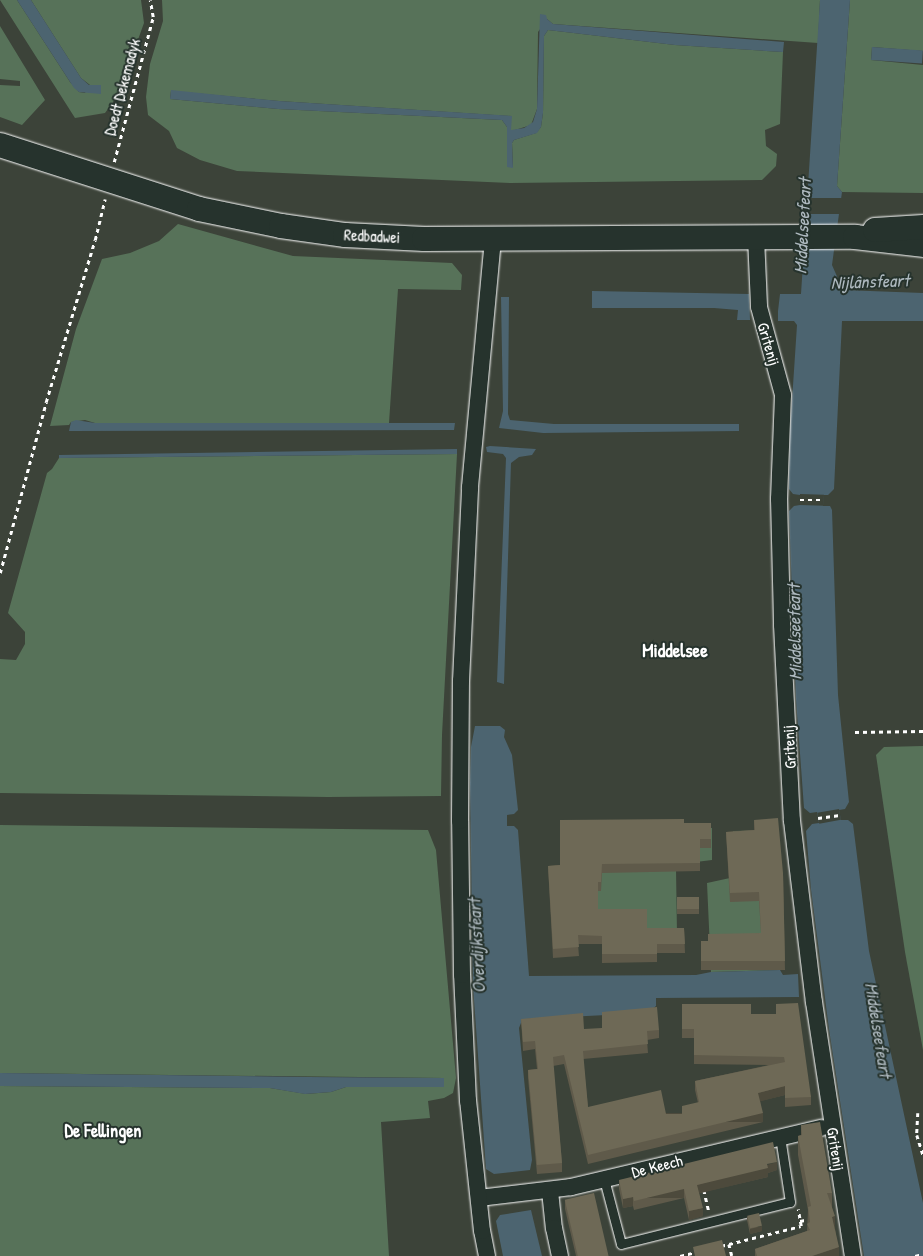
<!DOCTYPE html>
<meta charset="utf-8">
<style>
body{margin:0}
#map{position:relative;width:923px;height:1256px;overflow:hidden;background:#3c4339;font-family:"Patrick Hand",sans-serif}
div>[style]{position:absolute}
.green>*{inset:0;background:#577259}
.water>*{inset:0;background:#4c6470;transform-origin:0 0}
.pier>*{inset:0;background:#3c4339;transform-origin:0 0}
.path>*{height:2.5px;margin-top:-1.25px;transform-origin:0;background:repeating-linear-gradient(90deg,#fff 0 4px,transparent 0 8px)}
.roads{filter:drop-shadow(0 0 1px #fff) drop-shadow(0 0 1px #fff)}
.lane>*{height:9px;margin:-4.5px;padding:0 4.5px;transform-origin:4.5px;border-radius:4.5px;background:#26332d}
.street>*{height:16px;margin:-8px;padding:0 8px;transform-origin:8px;border-radius:8px;background:#26332d}
.secondary>*{height:24px;margin:-12px;padding:0 12px;transform-origin:12px;border-radius:12px;background:#26332d}
.wall>*{inset:0;background:#5f5a4a;transform-origin:0 0}
.shaded-wall>*{inset:0;background:#4d4a3c;transform-origin:0 0}
.building>*{inset:0;background:#6e6956;transform-origin:0 0}
span{translate:-50% -50%;white-space:nowrap;text-align:center;line-height:1.15;-webkit-text-stroke:4px #26332d;paint-order:stroke}
.street-label{font-size:16px;color:#fff}
.water-label{font-size:18px;color:#aeb9bf;font-style:italic}
.neighbourhood-label{font-size:18px;color:#fff;font-weight:700}
.quarter-label{font-size:19px;color:#fff;font-weight:700}
</style>
<div id="map">
<div class="green">
<div style="clip-path:polygon(0 0,17px 0,70px 82px,79px 92px,85px 93px,90px 85px,81px 78px,31px 0,141px 0,144px 23px,118px 95px,105px 113px,75px 118px)"></div>
<div style="clip-path:polygon(162px 0,820px 0,818px 43px,553px 24px,547px 19px,538px 32px,537px 109px,531px 125px,515px 130px,511px 130px,511px 116px,279px 101px,171px 91px,170px 99px,278px 109px,502px 120px,507px 127px,507px 167px,513px 167px,512px 143px,514px 140px,536px 133px,541px 127px,543px 113px,544px 36px,548px 30px,675px 45px,783px 52px,780px 124px,765px 130px,766px 146px,777px 154px,776px 166px,762px 180px,510px 183px,237px 171px,200px 160px,177px 148px,169px 131px,148px 115px,146px 97px,150px 64px,163px 21px)"></div>
<div style="clip-path:polygon(850px 0,923px 0,923px 51px,872px 47px,871px 60px,923px 65px,923px 193px,842px 192px,837px 186px)"></div>
<div style="clip-path:polygon(0 26px,45px 100px,22px 125px,0 117px,0 85px,20px 86px,20px 81px,0 79px)"></div>
<div style="clip-path:polygon(178px 224px,293px 256px,452px 263px,462px 275px,461px 290px,398px 289px,389px 423px,95px 423px,85px 420px,71px 422px,69px 425px,50px 426px,76px 329px,102px 259px,130px 253px,159px 241px)"></div>
<div style="clip-path:polygon(457px 454px,442px 735px,441px 796px,328px 797px,0 793px,0 659px,16px 660px,25px 644px,25px 632px,8px 613px,47px 473px,52px 469px,59px 458px)"></div>
<div style="clip-path:polygon(923px 746px,923px 1050px,905px 952px,876px 755px,884px 747px)"></div>
<div style="clip-path:polygon(0 825px,428px 830px,436px 850px,456px 1078px,453px 1093px,444px 1098px,428px 1101px,430px 1118px,381px 1122px,389px 1256px,0 1256px,0 1086px,270px 1088px,306px 1094px,331px 1092px,346px 1087px,443px 1087px,444px 1078px,0 1073px)"></div>
<div style="clip-path:polygon(712px 828px,712px 860px,680px 864px,676px 868px,677px 934px,559px 937px,563px 829px)"></div>
<div style="clip-path:polygon(774px 830px,780px 970px,711px 972px,707px 883px,730px 878px,733px 831px)"></div>
</div>
<div class="water">
<div style="clip-path:polygon(17px 0,31px 0,81px 78px,89px 85px,101px 85px,101px 94px,79px 92px,74px 88px)"></div>
<div style="clip-path:polygon(820px 0,850px 0,837px 186px,842px 192px,832px 265px,843px 290px,923px 293px,923px 321px,842px 321px,834px 489px,828px 495px,824px 495px,823px 506px,830px 506px,832px 510px,838px 695px,849px 802px,845px 809px,839px 810px,841px 820px,848px 820px,853px 824px,869px 951px,923px 1203px,923px 1256px,864px 1256px,829px 1029px,811px 889px,806px 831px,812px 824px,819px 823px,817px 812px,810px 813px,804px 808px,796px 699px,789px 511px,794px 506px,800px 505px,800px 495px,793px 494px,789px 489px,790px 431px,797px 325px,794px 321px,778px 321px,778px 311px,780px 294px,801px 294px)"></div>
<div style="clip-path:polygon(540px 14px,546px 15px,547px 19px,553px 24px,784px 42px,783px 52px,675px 45px,548px 30px,544px 36px,543px 113px,541px 127px,537px 133px,514px 140px,512px 143px,513px 168px,507px 167px,507px 127px,502px 120px,278px 109px,170px 99px,171px 90px,279px 101px,512px 116px,511px 130px,524px 128px,533px 122px,537px 109px)"></div>
<div style="left:872px;top:47px;width:51px;height:13px;rotate:4deg"></div>
<div style="clip-path:polygon(592px 291px,749px 294px,750px 320px,737px 320px,738px 310px,714px 308px,592px 308px)"></div>
<div style="clip-path:polygon(501px 297px,509px 297px,508px 414px,510px 420px,554px 424px,739px 424px,739px 431px,543px 433px,499px 428px,503px 411px)"></div>
<div style="clip-path:polygon(76px 420px,95px 423px,455px 423px,454px 430px,69px 431px,71px 422px)"></div>
<div style="clip-path:polygon(490px 446px,536px 449px,532px 455px,519px 457px,511px 463px,504px 684px,497px 682px,506px 458px,503px 454px,487px 452px,486px 447px)"></div>
<div style="clip-path:polygon(457px 449px,457px 454px,59px 458px,59px 455px)"></div>
<div style="clip-path:polygon(475px 726px,500px 726px,505px 730px,504px 737px,512px 755px,518px 810px,514px 814px,507px 815px,507px 826px,514px 826px,518px 830px,529px 976px,696px 975px,711px 972px,780px 970px,783px 975px,798px 974px,799px 997px,656px 998px,656px 1006px,647px 1013px,526px 1019px,521px 1023px,519px 1028px,532px 1160px,530px 1170px,494px 1174px,486px 1169px,473px 985px,470px 783px,471px 747px)"></div>
<div style="clip-path:polygon(0 1073px,308px 1077px,444px 1078px,444px 1087px,346px 1087px,331px 1092px,305px 1094px,270px 1088px,0 1086px)"></div>
<div style="clip-path:polygon(531px 1210px,542px 1256px,503px 1256px,496px 1221px,500px 1215px)"></div>
</div>
<div class="pier">
<div style="left:806px;top:198px;width:37px;height:16px"></div>
<div style="left:800px;top:494px;width:24px;height:11px;rotate:2deg"></div>
<div style="left:839px;top:809px;width:11px;height:22px;rotate:80deg"></div>
</div>
<div class="path">
<div style="left:114px;top:162px;width:150px;rotate:-74.9deg"></div>
<div style="left:153px;top:17px;width:17px;rotate:-100deg"></div>
<div style="left:800px;top:500px;width:24px"></div>
<div style="left:0;top:573px;width:177px;rotate:-74.9deg"></div>
<div style="left:46px;top:402px;width:169px;rotate:-73.2deg"></div>
<div style="left:95px;top:240px;width:42px;rotate:-76.3deg"></div>
<div style="left:855px;top:732px;width:68px;rotate:-0.8deg"></div>
<div style="left:818px;top:818px;width:22px;rotate:-8deg"></div>
<div style="left:918px;top:1113px;width:22px;rotate:93deg"></div>
<div style="left:917px;top:1135px;width:21px;rotate:73deg"></div>
<div style="left:704px;top:1190px;width:22px;rotate:77deg"></div>
<div style="left:800px;top:1221px;width:10px;rotate:-11deg"></div>
<div style="left:729px;top:1244px;width:12px;rotate:76deg"></div>
<div style="left:721px;top:1246px;width:82px;rotate:-14deg"></div>
<div style="left:801px;top:1226px;width:17px;rotate:-100deg"></div>
<div style="left:680px;top:1256px;width:16px;rotate:-14deg"></div>
<div style="left:915px;top:1256px;width:8px;rotate:-14deg"></div>
</div>
<div class="roads">
<div class="lane">
<div style="left:604px;top:1179px;width:67px;rotate:75.3deg"></div>
<div style="left:621px;top:1244px;width:174px;rotate:-14deg"></div>
<div style="left:790px;top:1202px;width:66px;rotate:-98.7deg"></div>
</div>
<div class="street">
<div style="left:756px;top:237px;width:70px;rotate:87.5deg"></div>
<div style="left:759px;top:307px;width:91px;rotate:74.7deg"></div>
<div style="left:783px;top:395px;width:104px;rotate:92.2deg"></div>
<div style="left:779px;top:499px;width:126px;rotate:88.6deg"></div>
<div style="left:782px;top:625px;width:196px;rotate:87.1deg"></div>
<div style="left:792px;top:821px;width:182px;rotate:83.1deg"></div>
<div style="left:814px;top:1002px;width:257px;rotate:81.3deg"></div>
<div style="left:550px;top:1191px;width:37px;rotate:84deg"></div>
<div style="left:554px;top:1228px;width:29px;rotate:78deg"></div>
<div style="left:479px;top:1198px;width:93px;rotate:-6.8deg"></div>
<div style="left:571px;top:1187px;width:257px;rotate:-13.3deg"></div>
<div style="left:487px;top:1256px;width:25px;rotate:-101deg"></div>
<div style="left:482px;top:1231px;width:131px;rotate:-96.1deg"></div>
<div style="left:468px;top:1101px;width:126px;rotate:-92.7deg"></div>
<div style="left:462px;top:975px;width:154px;rotate:-90.7deg"></div>
<div style="left:460px;top:821px;width:140px;rotate:-89.6deg"></div>
<div style="left:461px;top:681px;width:194px;rotate:-87.3deg"></div>
<div style="left:470px;top:487px;width:250px;rotate:-84.7deg"></div>
</div>
<div class="secondary">
<div style="left:0;top:145px;width:209px;rotate:17.8deg"></div>
<div style="left:199px;top:209px;width:84px;rotate:11.7deg"></div>
<div style="left:281px;top:226px;width:65px;rotate:8deg"></div>
<div style="left:345px;top:235px;width:79px;rotate:2.9deg"></div>
<div style="left:424px;top:239px;width:431px;rotate:-0.3deg"></div>
<div style="left:855px;top:237px;width:68px;rotate:6.7deg"></div>
<div style="left:875px;top:230px;width:48px;rotate:-3.6deg"></div>
</div>
</div>
<div class="wall">
<div style="clip-path:polygon(754px 820px,783px 873px,785px 970px,701px 970px,701px 941px,708px 941px,761px 933px,759px 901px,730px 902px,726px 832px,754px 830px)"></div>
<div style="clip-path:polygon(684px 823px,711px 823px,711px 848px,700px 848px,700px 871px,602px 873px,601px 891px,598px 891px,598px 909px,647px 928px,684px 928px,685px 953px,657px 953px,657px 962px,602px 963px,602px 944px,578px 944px,579px 956px,553px 958px,548px 866px,560px 865px)"></div>
<div style="left:677px;top:897px;width:22px;height:17px"></div>
<div style="clip-path:polygon(682px 1004px,751px 1014px,776px 1014px,776px 1004px,811px 1097px,811px 1105px,785px 1107px,785px 1095px,760px 1101px,763px 1122px,588px 1164px,564px 1064px,553px 1066px,562px 1163px,562px 1172px,537px 1174px,528px 1078px,528px 1070px,537px 1069px,535px 1049px,523px 1051px,521px 1019px,584px 1029px,659px 1030px,659px 1038px,647px 1040px,648px 1053px,583px 1059px,588px 1107px,666px 1114px,682px 1114px,698px 1103px,695px 1090px,695px 1081px,769px 1065px,694px 1064px,694px 1038px,682px 1038px)"></div>
<div style="clip-path:polygon(801px 1125px,832px 1193px,832px 1208px,839px 1256px,755px 1256px,755px 1249px,807px 1231px,808px 1210px,798px 1155px,798px 1136px,801px 1135px)"></div>
<div style="clip-path:polygon(777px 1170px,768px 1173px,768px 1177px,699px 1193px,703px 1216px,689px 1220px,684px 1198px,634px 1210px,633px 1206px,623px 1208px,619px 1189px,619px 1180px)"></div>
<div style="clip-path:polygon(565px 1200px,608px 1256px,576px 1256px,565px 1209px)"></div>
<div style="clip-path:polygon(747px 1216px,762px 1231px,750px 1234px,747px 1220px)"></div>
</div>
<div class="shaded-wall">
<div style="clip-path:polygon(785px 1086px,785px 1095px,758px 1102px,758px 1093px)"></div>
<div style="left:763px;top:1113px;width:9px;height:180px;rotate:90deg"></div>
<div style="clip-path:polygon(777px 1162px,777px 1170px,768px 1173px,768px 1177px,697px 1194px,697px 1185px)"></div>
<div style="left:684px;top:1189px;width:9px;height:51px;rotate:90deg"></div>
<div style="clip-path:polygon(633px 1197px,633px 1206px,623px 1208px,623px 1199px)"></div>
<div style="clip-path:polygon(703px 1208px,703px 1216px,689px 1220px,689px 1211px)"></div>
<div style="clip-path:polygon(835px 1216px,835px 1236px,832px 1217px)"></div>
<div style="clip-path:polygon(762px 1226px,762px 1231px,750px 1234px,750px 1229px)"></div>
<div style="clip-path:polygon(839px 1247px,839px 1256px,812px 1256px)"></div>
</div>
<div class="building">
<div style="clip-path:polygon(778px 818px,783px 873px,785px 961px,701px 961px,701px 941px,708px 941px,708px 934px,761px 933px,759px 892px,730px 893px,726px 832px,755px 830px,754px 820px)"></div>
<div style="clip-path:polygon(684px 819px,684px 823px,711px 823px,711px 839px,700px 839px,700px 863px,602px 864px,601px 882px,598px 882px,598px 909px,647px 909px,647px 928px,684px 928px,685px 944px,657px 944px,657px 954px,602px 954px,602px 936px,578px 935px,579px 947px,553px 949px,548px 866px,560px 865px,560px 820px)"></div>
<div style="left:677px;top:897px;width:22px;height:12px"></div>
<div style="clip-path:polygon(798px 1003px,811px 1097px,785px 1098px,785px 1086px,758px 1093px,763px 1113px,588px 1155px,564px 1055px,553px 1057px,562px 1163px,537px 1165px,528px 1070px,538px 1069px,535px 1041px,523px 1042px,521px 1019px,583px 1013px,584px 1029px,602px 1028px,602px 1012px,657px 1007px,659px 1030px,647px 1031px,648px 1044px,583px 1051px,588px 1107px,661px 1090px,666px 1114px,682px 1114px,682px 1106px,699px 1102px,695px 1081px,785px 1062px,784px 1057px,694px 1055px,694px 1029px,682px 1029px,682px 1004px,751px 1004px,751px 1014px,776px 1014px,776px 1004px)"></div>
<div style="clip-path:polygon(820px 1122px,832px 1193px,827px 1193px,835px 1216px,832px 1217px,839px 1247px,812px 1256px,757px 1256px,755px 1249px,810px 1230px,807px 1224px,810px 1222px,808px 1207px,811px 1206px,798px 1136px,802px 1135px,801px 1125px)"></div>
<div style="clip-path:polygon(773px 1142px,777px 1162px,767px 1164px,768px 1168px,697px 1185px,703px 1208px,689px 1211px,684px 1189px,634px 1201px,633px 1197px,623px 1199px,619px 1180px)"></div>
<div style="left:594px;top:1193px;width:65px;height:30px;rotate:77deg"></div>
<div style="left:759px;top:1213px;width:13px;height:12px;rotate:77deg"></div>
<div style="clip-path:polygon(722px 1240px,726px 1256px,695px 1256px,693px 1247px)"></div>
</div>
<div class="street-label">
<span style="left:122px;top:87px;rotate:-75deg">Doedt Dekemadyk</span>
<span style="left:372px;top:236px;rotate:3deg">Redbadwei</span>
<span style="left:769px;top:344px;rotate:74deg">Gritenij</span>
<span style="left:789px;top:747px;rotate:-93deg">Gritenij</span>
<span style="left:836px;top:1149px;rotate:81deg">Gritenij</span>
<span style="left:657px;top:1166px;rotate:-14deg">De Keech</span>
</div>
<div class="water-label">
<span style="left:803px;top:226px;rotate:-87deg">Middelseefeart</span>
<span style="left:870px;top:282px;rotate:-2deg">Nijlânsfeart</span>
<span style="left:795px;top:632px;rotate:-91deg">Middelseefeart</span>
<span style="left:477px;top:946px;rotate:-93deg">Overdijksfeart</span>
<span style="left:878px;top:1030px;rotate:81deg">Middelseefeart</span>
</div>
<div class="neighbourhood-label">
<span style="left:103px;top:1131px">De Fellingen</span>
</div>
<div class="quarter-label">
<span style="left:675px;top:651px">Middelsee</span>
</div>
</div>
